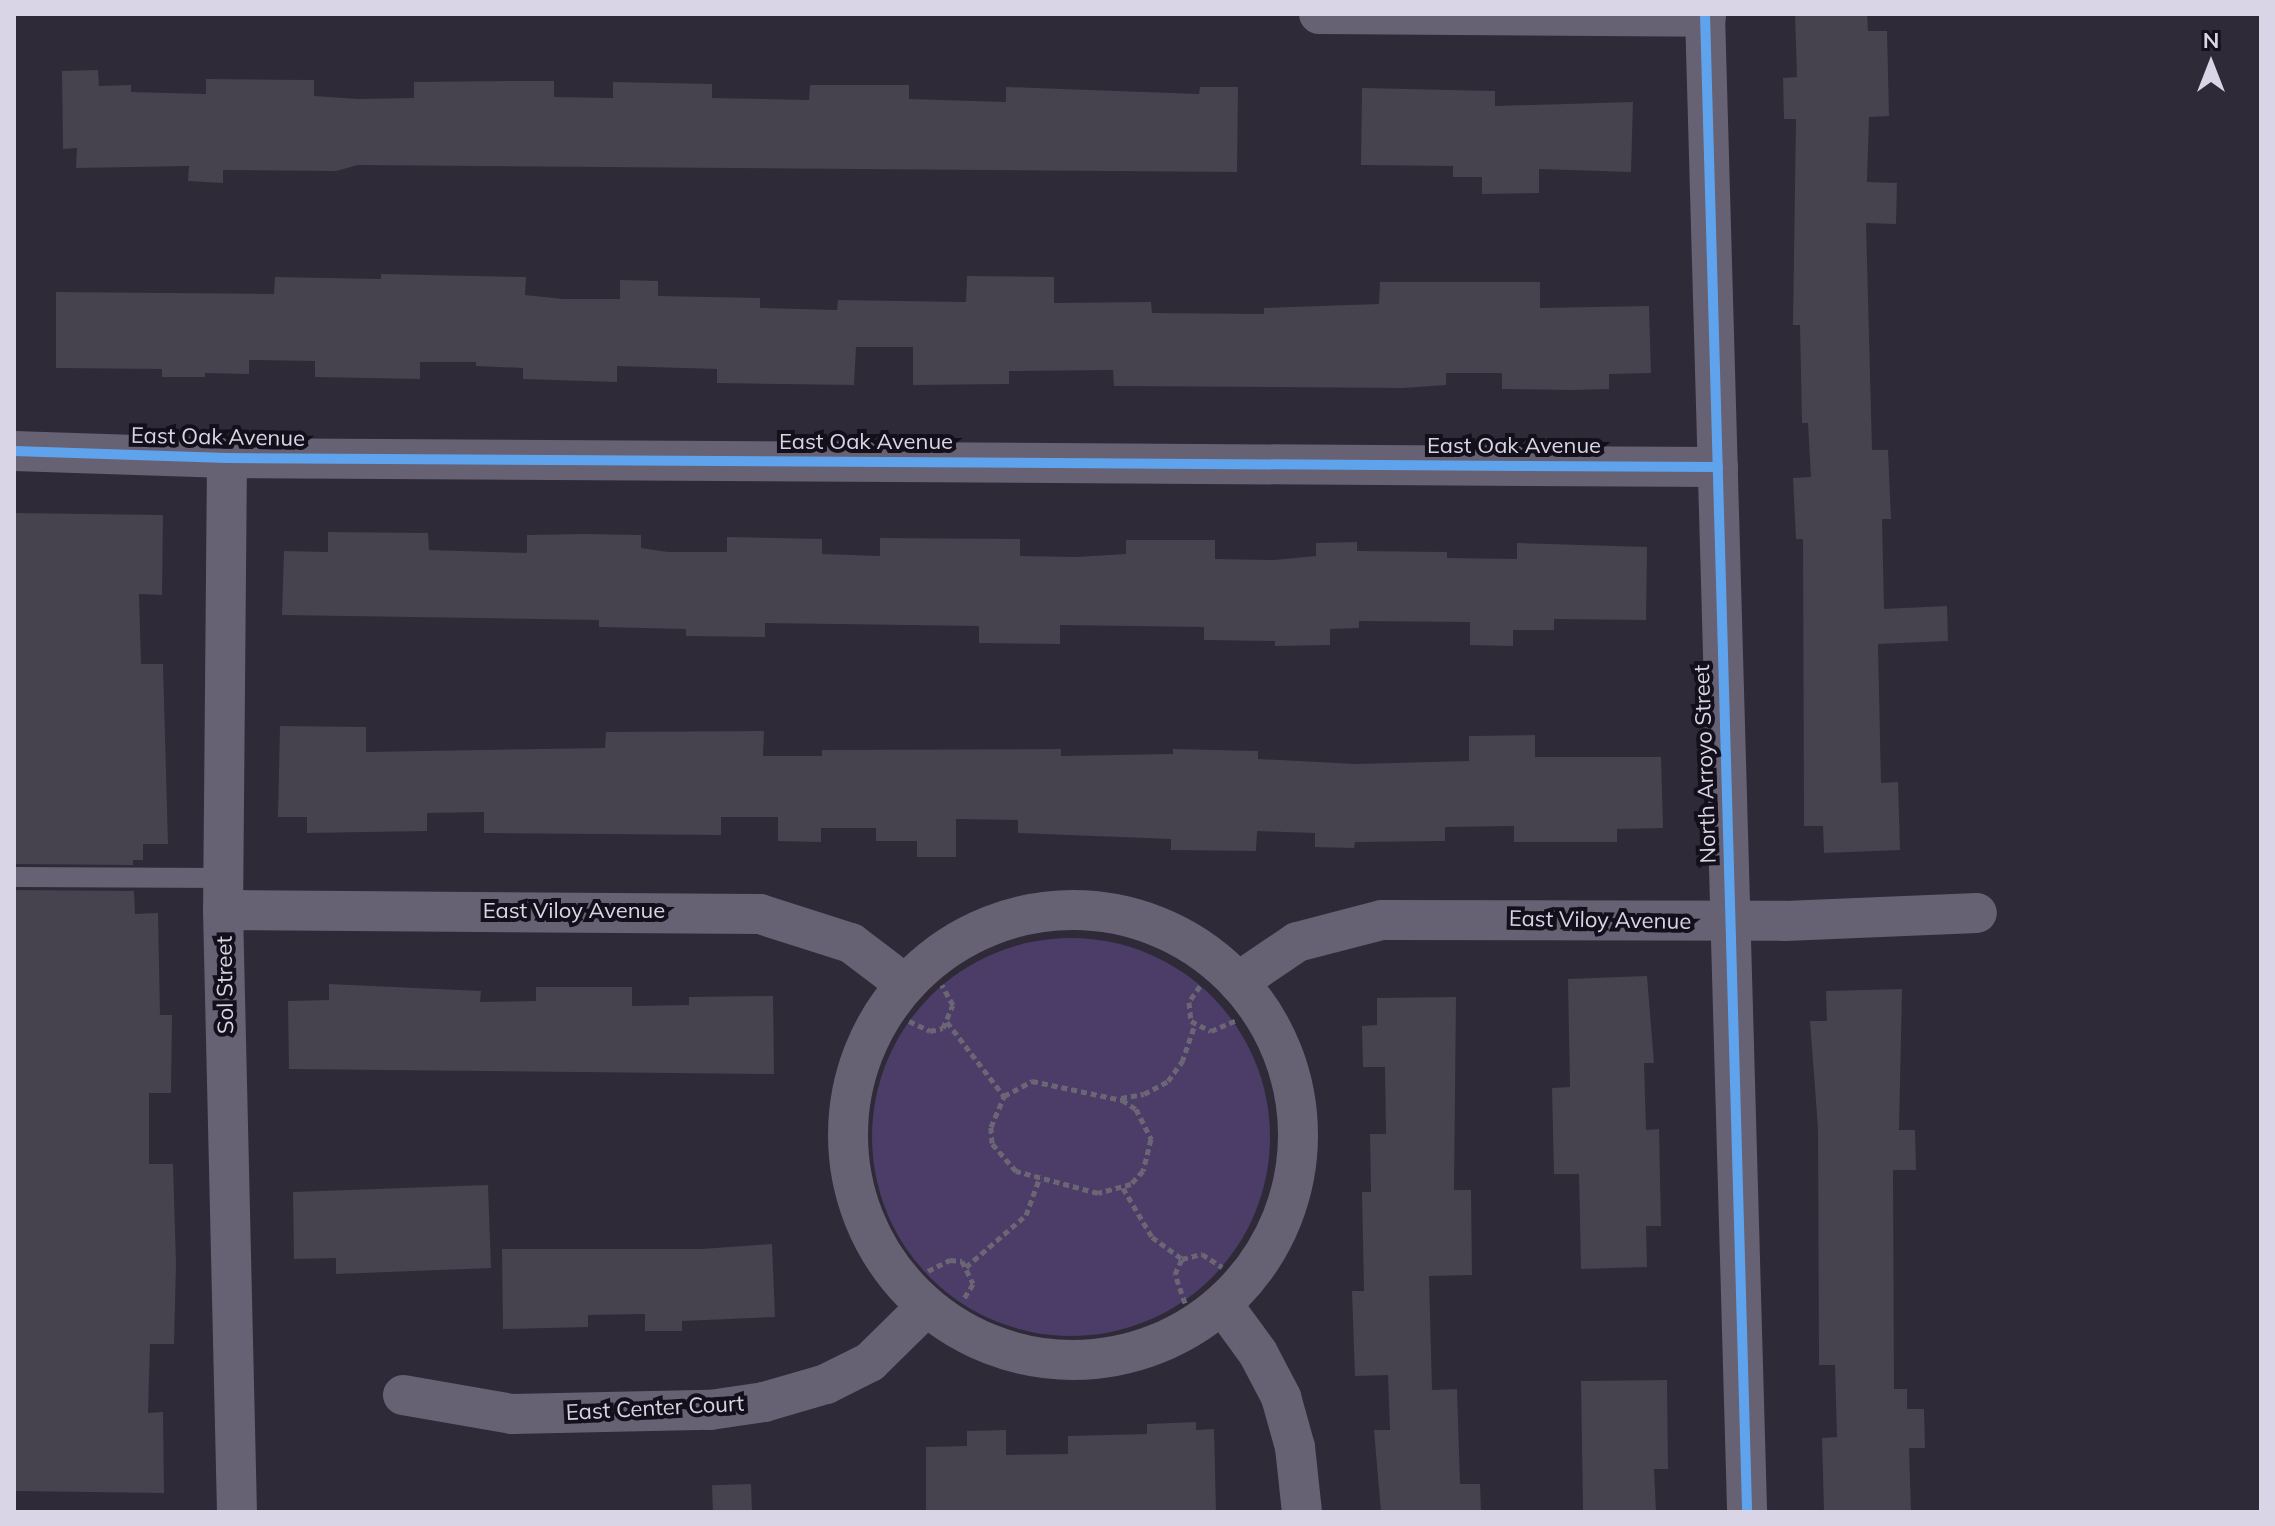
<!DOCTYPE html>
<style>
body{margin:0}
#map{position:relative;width:2275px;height:1526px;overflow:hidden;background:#2e2a38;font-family:Mulish,sans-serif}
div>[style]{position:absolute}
.green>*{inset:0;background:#4b3d67}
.round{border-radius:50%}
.building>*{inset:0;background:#46424e;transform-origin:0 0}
.path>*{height:5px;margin-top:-2.5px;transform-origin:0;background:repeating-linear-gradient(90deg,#6a6674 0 6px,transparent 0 10px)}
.service>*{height:20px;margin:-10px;padding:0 10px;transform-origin:10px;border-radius:10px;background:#666173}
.minor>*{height:40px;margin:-20px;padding:0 20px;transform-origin:20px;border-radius:20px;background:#666173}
.minor>.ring{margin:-20px;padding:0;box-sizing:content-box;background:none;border:40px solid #666173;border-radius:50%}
.cycleway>*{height:10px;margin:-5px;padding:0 5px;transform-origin:5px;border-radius:5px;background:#60a3ed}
span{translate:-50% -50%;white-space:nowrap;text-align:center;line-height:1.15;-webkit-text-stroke:8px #13101b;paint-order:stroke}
.street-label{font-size:22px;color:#d9d5e6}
.frame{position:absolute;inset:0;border:16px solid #d9d5e6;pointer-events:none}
.north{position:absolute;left:2171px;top:24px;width:80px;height:80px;-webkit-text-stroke:6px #13101b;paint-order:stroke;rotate:0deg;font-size:22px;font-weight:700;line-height:32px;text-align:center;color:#d9d5e6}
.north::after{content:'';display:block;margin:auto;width:28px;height:36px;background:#d9d5e6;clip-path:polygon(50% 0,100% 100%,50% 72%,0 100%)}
</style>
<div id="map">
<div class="green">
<div class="round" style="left:872px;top:938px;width:398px;height:398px"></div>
</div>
<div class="building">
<div style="clip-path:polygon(1795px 14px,1867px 14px,1868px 31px,1887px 31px,1889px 116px,1869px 117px,1867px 182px,1897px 183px,1896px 224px,1866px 223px,1872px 450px,1888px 450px,1891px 519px,1882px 519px,1884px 609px,1947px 606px,1948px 641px,1878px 644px,1881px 783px,1898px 782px,1900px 850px,1824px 853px,1823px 826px,1804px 826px,1803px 539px,1796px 539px,1793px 478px,1811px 477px,1808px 423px,1802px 423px,1800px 325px,1793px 325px,1796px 119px,1784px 119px,1783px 78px,1797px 77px)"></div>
<div style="clip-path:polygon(98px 70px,99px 86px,131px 85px,131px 92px,206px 94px,206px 79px,314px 80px,314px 96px,358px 99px,414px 98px,414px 82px,511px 81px,554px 81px,554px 97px,613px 98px,613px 82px,712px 84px,712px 98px,809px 100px,810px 85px,909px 85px,909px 99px,1006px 102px,1006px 87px,1199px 94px,1200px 87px,1238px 87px,1237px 172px,358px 165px,336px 171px,223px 170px,223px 183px,188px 181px,189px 166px,76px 168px,77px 148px,63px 149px,62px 71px)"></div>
<div style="clip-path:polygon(1362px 88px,1495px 91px,1495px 106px,1633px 102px,1631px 172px,1539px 169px,1539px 193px,1482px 194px,1482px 177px,1453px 177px,1453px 166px,1361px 165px)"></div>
<div style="clip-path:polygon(381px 274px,526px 277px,525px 295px,563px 299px,620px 299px,620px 280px,658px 281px,658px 296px,760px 298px,760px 308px,837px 310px,838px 300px,966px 302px,967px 276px,1054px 277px,1054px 303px,1151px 302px,1152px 313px,1264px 314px,1264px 308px,1379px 304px,1380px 282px,1540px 282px,1540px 308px,1649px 306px,1651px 373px,1609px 374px,1609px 389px,1573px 390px,1502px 389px,1502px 373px,1446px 373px,1446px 385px,1403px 388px,1114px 386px,1113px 370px,1009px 371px,1009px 384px,913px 385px,913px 347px,856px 347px,854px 385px,717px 383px,717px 369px,617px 366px,617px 382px,523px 379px,523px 368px,476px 366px,476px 362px,420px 362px,420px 379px,315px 377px,315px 361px,249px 360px,249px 374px,205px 373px,205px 377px,162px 377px,162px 369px,56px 368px,56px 292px,274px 294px,275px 277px,381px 279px)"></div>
<div style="clip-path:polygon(14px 513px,163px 515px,162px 595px,139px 594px,141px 664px,163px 664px,168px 844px,143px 844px,143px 860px,133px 860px,133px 865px,14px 864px)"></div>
<div style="clip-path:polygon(328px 532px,428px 533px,429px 550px,527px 553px,527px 535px,584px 534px,641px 535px,641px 548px,668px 552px,727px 552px,727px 537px,822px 539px,822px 554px,880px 556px,880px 538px,1020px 539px,1020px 556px,1076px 557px,1126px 554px,1126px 540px,1215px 540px,1215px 559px,1274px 560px,1316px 556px,1316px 543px,1357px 542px,1357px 551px,1447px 552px,1447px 558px,1517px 559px,1517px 543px,1647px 547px,1646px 620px,1554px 619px,1554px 630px,1513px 630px,1513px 646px,1470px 645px,1470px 622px,1359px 621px,1359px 628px,1330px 629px,1330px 645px,1275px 646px,1275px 641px,1204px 640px,1204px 627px,1060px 625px,1060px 644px,979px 643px,979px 626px,765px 623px,765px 637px,686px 636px,686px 629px,599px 627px,599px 620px,282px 615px,284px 551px,328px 552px)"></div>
<div style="clip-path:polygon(280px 726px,366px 727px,366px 752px,605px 748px,606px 732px,764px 731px,763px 756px,822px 756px,822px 750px,1061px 749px,1061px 756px,1173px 754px,1173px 749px,1258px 751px,1258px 759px,1356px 764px,1469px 761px,1469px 736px,1535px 735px,1535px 757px,1661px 757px,1663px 828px,1617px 829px,1617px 842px,1514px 842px,1514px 826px,1445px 827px,1445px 841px,1355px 842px,1354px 848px,1315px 847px,1315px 833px,1257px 831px,1256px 851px,1171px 850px,1171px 839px,1018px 833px,1018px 820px,956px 819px,956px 857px,917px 857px,917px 841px,876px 841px,876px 828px,821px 828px,821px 842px,778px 841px,778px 817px,721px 817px,721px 835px,484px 833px,484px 812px,427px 813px,427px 831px,307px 833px,307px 817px,278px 817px)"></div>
<div style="clip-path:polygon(14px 890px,134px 891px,135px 914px,158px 913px,160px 1015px,172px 1015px,171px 1093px,149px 1093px,149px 1164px,173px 1164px,176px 1264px,174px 1344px,150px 1344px,148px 1413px,163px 1412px,164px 1493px,14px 1491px)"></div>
<div style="clip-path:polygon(1647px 976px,1654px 1063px,1644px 1063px,1646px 1130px,1659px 1129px,1661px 1226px,1646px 1226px,1647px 1267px,1581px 1269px,1579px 1174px,1554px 1174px,1552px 1088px,1570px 1087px,1568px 979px)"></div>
<div style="clip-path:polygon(329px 984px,481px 991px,480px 1002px,536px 1001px,536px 987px,632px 987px,632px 1006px,689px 1005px,689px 997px,773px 996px,774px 1074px,289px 1069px,288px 1001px,329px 1000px)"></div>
<div style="clip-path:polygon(1902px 989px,1899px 1130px,1915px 1130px,1916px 1170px,1893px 1170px,1894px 1389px,1907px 1389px,1907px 1409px,1924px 1409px,1925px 1448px,1909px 1448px,1911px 1512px,1824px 1512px,1822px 1438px,1837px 1437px,1835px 1365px,1819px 1365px,1818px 1128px,1810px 1021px,1827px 1021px,1826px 991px)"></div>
<div style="clip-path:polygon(1456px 997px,1454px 1190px,1471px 1190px,1472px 1275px,1429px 1276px,1432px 1390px,1457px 1389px,1460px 1484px,1480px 1484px,1481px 1512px,1381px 1512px,1374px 1430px,1390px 1430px,1388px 1375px,1355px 1376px,1352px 1291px,1364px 1291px,1362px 1192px,1371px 1192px,1370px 1134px,1386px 1134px,1385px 1067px,1363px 1067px,1362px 1026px,1377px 1025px,1377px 998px)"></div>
<div style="clip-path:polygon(488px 1185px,491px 1268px,336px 1274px,336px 1258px,294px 1259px,293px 1192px)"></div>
<div style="clip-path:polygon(772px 1244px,775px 1317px,682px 1321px,682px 1331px,645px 1331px,645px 1314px,588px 1315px,588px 1327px,503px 1329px,502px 1249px,702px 1249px)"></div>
<div style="clip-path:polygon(1667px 1380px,1668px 1469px,1654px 1469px,1656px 1512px,1583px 1512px,1581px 1381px)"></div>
<div style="clip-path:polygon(1196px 1422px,1196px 1430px,1214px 1429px,1216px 1512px,926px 1512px,926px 1447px,967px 1446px,967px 1431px,1006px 1430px,1006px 1455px,1068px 1454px,1068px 1436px,1147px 1434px,1147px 1424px)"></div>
<div style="left:751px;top:1484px;width:28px;height:39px;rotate:88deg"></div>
</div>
<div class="path">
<div style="left:1200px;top:986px;width:19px;rotate:125deg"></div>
<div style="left:1189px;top:1002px;width:19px;rotate:84deg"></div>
<div style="left:1191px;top:1021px;width:22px;rotate:27deg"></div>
<div style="left:1211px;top:1031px;width:28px;rotate:-23deg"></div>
<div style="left:909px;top:1021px;width:23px;rotate:25deg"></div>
<div style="left:930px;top:1031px;width:13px;rotate:-13deg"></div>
<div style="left:943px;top:1028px;width:25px;rotate:-67deg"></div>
<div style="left:953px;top:1005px;width:23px;rotate:-119deg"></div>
<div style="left:947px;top:1022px;width:93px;rotate:52.4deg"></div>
<div style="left:1032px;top:1081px;width:92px;rotate:11.9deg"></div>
<div style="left:1122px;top:1100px;width:17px;rotate:33deg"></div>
<div style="left:1136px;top:1109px;width:34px;rotate:63deg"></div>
<div style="left:1151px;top:1139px;width:33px;rotate:104deg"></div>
<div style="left:1143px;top:1171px;width:18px;rotate:133deg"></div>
<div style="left:1131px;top:1184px;width:34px;rotate:165deg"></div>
<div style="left:1098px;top:1193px;width:85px;rotate:-165deg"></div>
<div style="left:1016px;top:1171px;width:37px;rotate:-131deg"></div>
<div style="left:992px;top:1143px;width:16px;rotate:-94deg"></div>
<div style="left:991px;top:1127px;width:34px;rotate:-67deg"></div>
<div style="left:1004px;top:1096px;width:32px;rotate:-28deg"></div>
<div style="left:1121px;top:1098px;width:23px;rotate:-10deg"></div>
<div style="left:1144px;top:1094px;width:27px;rotate:-28deg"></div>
<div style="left:1168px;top:1081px;width:24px;rotate:-54deg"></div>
<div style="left:1182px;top:1062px;width:39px;rotate:-71deg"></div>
<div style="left:1123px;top:1188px;width:57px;rotate:59.4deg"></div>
<div style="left:1152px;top:1237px;width:37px;rotate:36deg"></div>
<div style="left:966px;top:1267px;width:79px;rotate:-40.9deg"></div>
<div style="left:1026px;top:1215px;width:40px;rotate:-69.8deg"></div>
<div style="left:928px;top:1271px;width:25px;rotate:-27deg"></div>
<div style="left:950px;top:1260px;width:12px;rotate:5deg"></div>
<div style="left:962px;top:1261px;width:25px;rotate:64deg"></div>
<div style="left:973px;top:1284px;width:19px;rotate:122deg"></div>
<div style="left:1185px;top:1303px;width:31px;rotate:-109deg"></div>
<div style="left:1175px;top:1274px;width:17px;rotate:-65deg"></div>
<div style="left:1182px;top:1259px;width:21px;rotate:-14deg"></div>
<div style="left:1202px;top:1254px;width:24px;rotate:33deg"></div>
</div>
<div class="service">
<div style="left:14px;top:877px;width:209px;rotate:0.3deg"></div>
</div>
<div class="minor">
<div style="left:1319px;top:14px;width:387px;rotate:0.4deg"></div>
<div style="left:1705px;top:14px;width:1499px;rotate:88.39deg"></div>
<div style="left:14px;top:451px;width:213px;rotate:1.9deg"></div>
<div style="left:227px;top:458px;width:1491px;rotate:0.35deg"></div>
<div style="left:227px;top:458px;width:452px;rotate:90.5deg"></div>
<div style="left:223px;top:910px;width:602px;rotate:88.67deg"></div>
<div style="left:223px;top:910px;width:537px;rotate:0.43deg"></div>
<div style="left:760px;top:914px;width:96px;rotate:17.7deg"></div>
<div style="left:851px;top:943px;width:68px;rotate:37.2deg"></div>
<div class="ring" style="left:848px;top:910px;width:410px;height:410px"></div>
<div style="left:1238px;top:982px;width:71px;rotate:-34.1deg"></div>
<div style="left:1297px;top:942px;width:88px;rotate:-14.5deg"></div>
<div style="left:1382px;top:920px;width:403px;rotate:0.1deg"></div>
<div style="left:1785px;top:921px;width:192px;rotate:-2.4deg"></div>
<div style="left:1223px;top:1305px;width:59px;rotate:53.9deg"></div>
<div style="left:1258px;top:1353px;width:50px;rotate:62.4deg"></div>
<div style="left:1281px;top:1397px;width:52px;rotate:74.4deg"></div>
<div style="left:1295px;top:1447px;width:65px;rotate:83.9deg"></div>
<div style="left:403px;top:1395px;width:111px;rotate:9.9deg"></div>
<div style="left:512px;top:1414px;width:198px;rotate:-1.2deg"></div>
<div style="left:710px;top:1410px;width:55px;rotate:-8.4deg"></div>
<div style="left:764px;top:1402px;width:65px;rotate:-16.2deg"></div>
<div style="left:826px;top:1384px;width:49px;rotate:-26.6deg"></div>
<div style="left:870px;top:1362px;width:78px;rotate:-44.5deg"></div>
</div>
<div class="cycleway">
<div style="left:1705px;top:14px;width:1499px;rotate:88.39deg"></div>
<div style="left:14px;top:451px;width:213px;rotate:1.9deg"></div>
<div style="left:227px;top:458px;width:1491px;rotate:0.35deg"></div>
</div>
<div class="street-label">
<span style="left:218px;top:437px;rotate:1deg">East Oak Avenue</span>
<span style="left:866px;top:442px">East Oak Avenue</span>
<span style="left:1514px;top:446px">East Oak Avenue</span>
<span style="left:1705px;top:764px;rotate:-92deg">North Arroyo Street</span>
<span style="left:574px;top:911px">East Viloy Avenue</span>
<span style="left:1600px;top:920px;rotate:1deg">East Viloy Avenue</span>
<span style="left:225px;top:985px;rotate:-91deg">Sol Street</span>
<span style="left:655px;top:1408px;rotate:-3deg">East Center Court</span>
</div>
<div class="frame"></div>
<div class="north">N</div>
</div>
